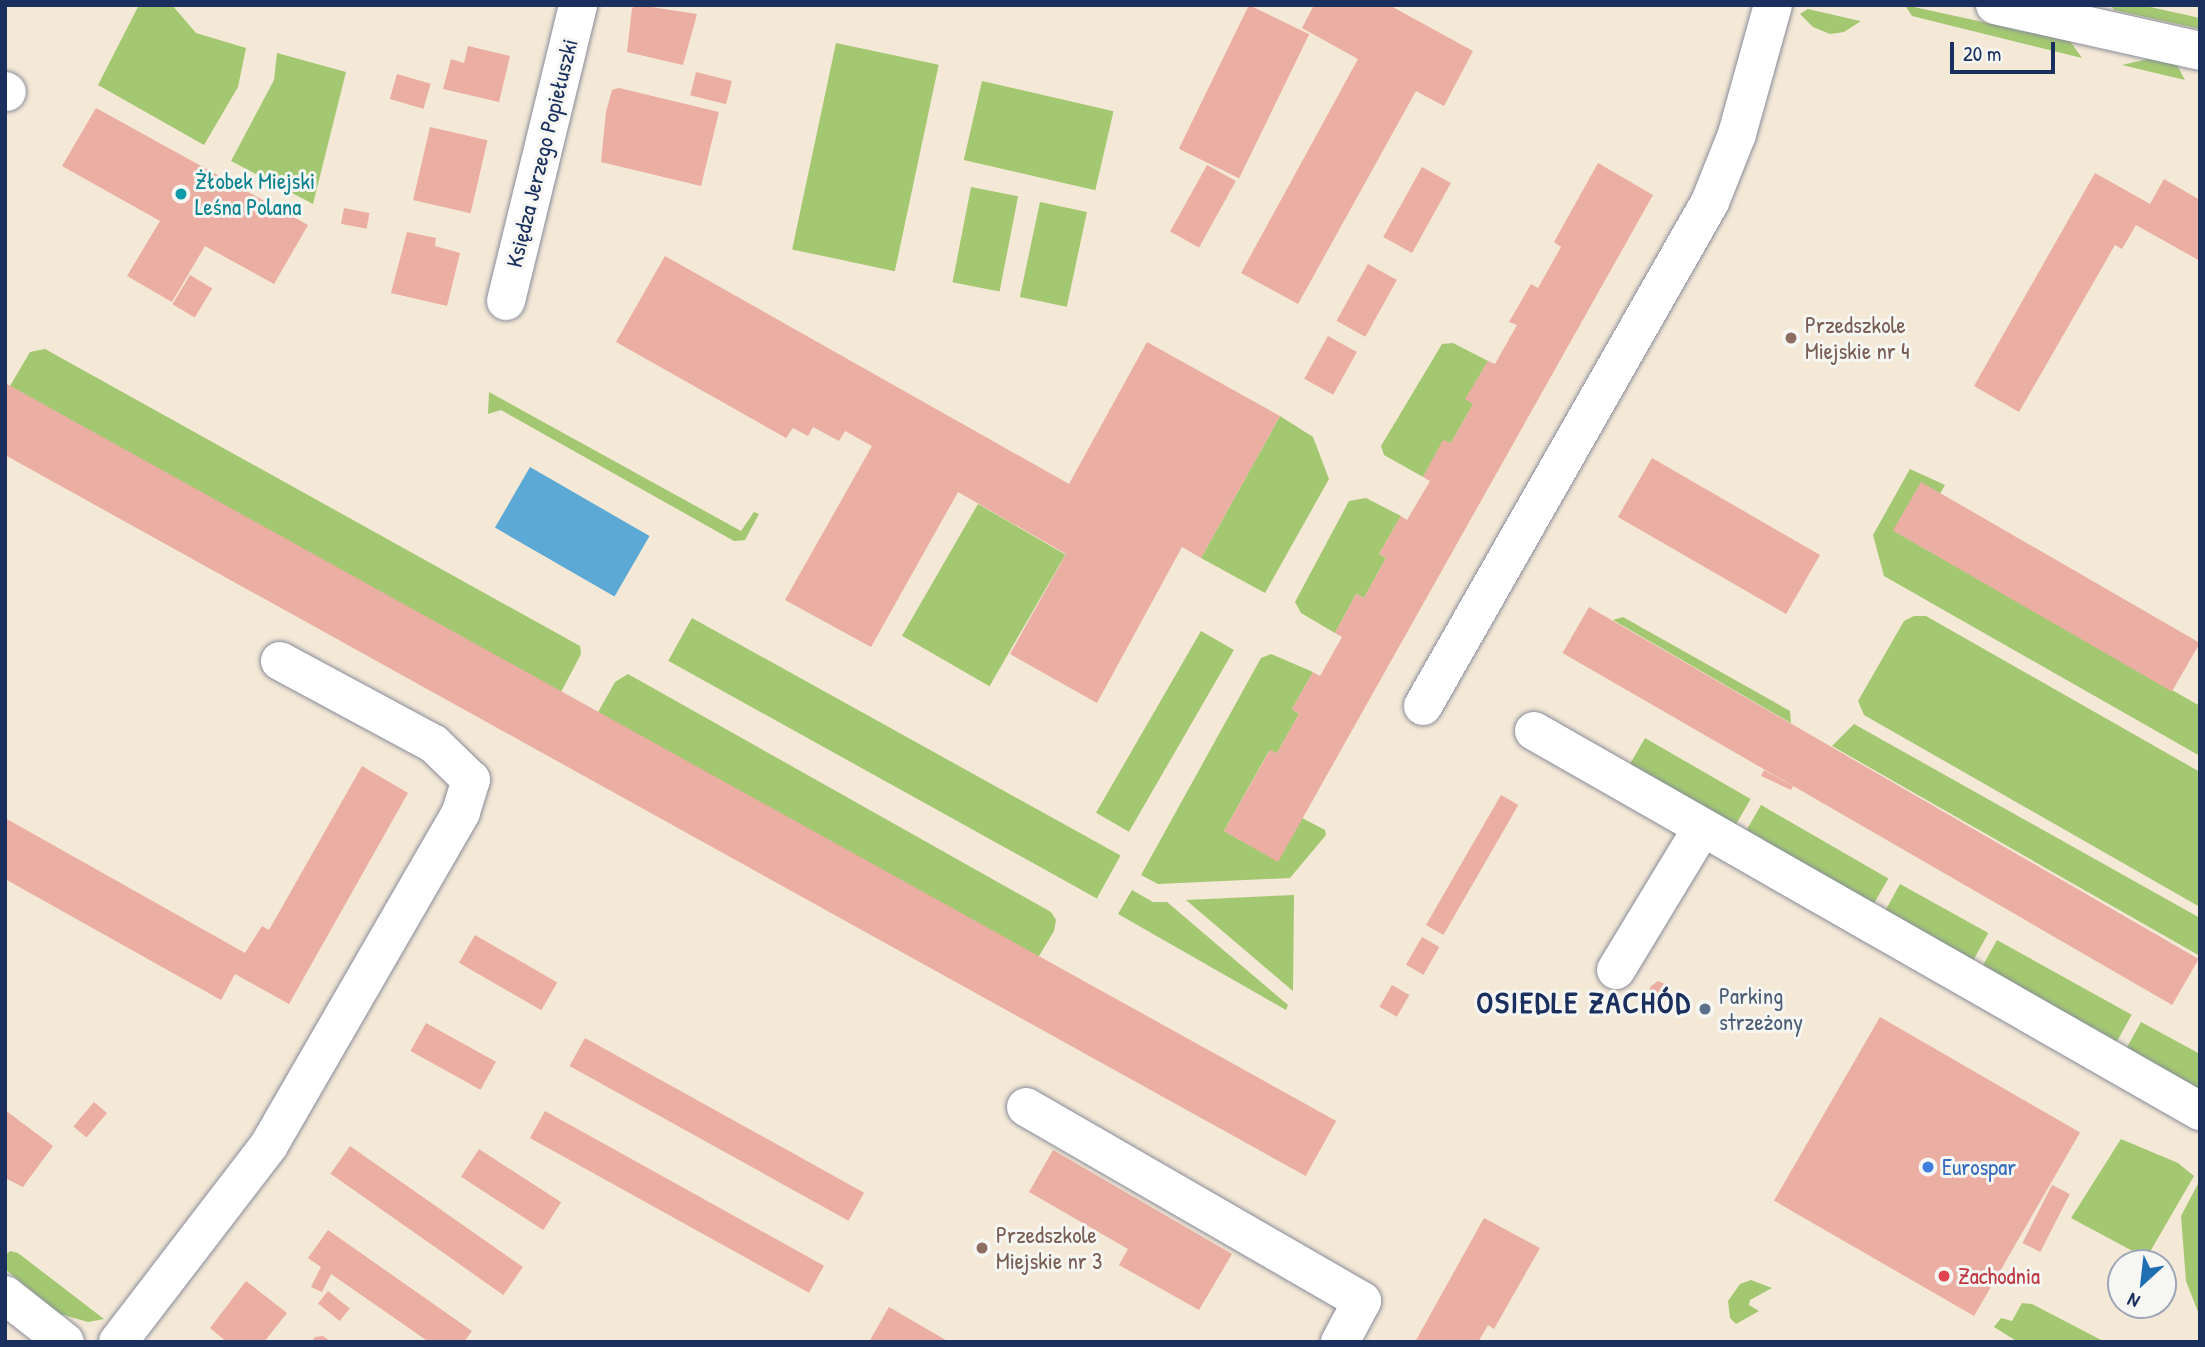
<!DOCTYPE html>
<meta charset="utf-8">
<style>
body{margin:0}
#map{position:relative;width:2205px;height:1347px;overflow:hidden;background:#f4e8d6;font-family:"Patrick Hand",sans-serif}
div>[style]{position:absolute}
.green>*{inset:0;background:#a4c871;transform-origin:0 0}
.water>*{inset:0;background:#5da9d6;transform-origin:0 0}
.building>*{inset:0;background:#ebaea2;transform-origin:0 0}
.roads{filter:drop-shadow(0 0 2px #888c9a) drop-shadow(0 0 2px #888c9a)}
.minor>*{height:38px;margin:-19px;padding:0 19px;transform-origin:19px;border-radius:19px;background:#fff}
.major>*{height:38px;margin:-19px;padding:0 19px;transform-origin:19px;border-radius:19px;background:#fff}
.dots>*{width:19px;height:19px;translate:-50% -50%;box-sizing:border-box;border:4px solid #f6f6f2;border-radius:50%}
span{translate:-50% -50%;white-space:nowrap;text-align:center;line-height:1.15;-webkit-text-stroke:6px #f6f6f2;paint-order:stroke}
.street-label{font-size:23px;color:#1b2f5e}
.culture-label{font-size:23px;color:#0d838f}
.left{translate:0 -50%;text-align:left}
.education-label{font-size:23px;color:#785e54}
.service-label{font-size:23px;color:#4e5e75}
.shop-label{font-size:23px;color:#366cbe}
.health-label{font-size:23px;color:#be3a42}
.district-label{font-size:30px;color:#1b2f5e;font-weight:700;letter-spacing:2px}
.frame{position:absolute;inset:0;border:7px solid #1b2f5e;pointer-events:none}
.north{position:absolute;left:2107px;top:1249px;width:70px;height:70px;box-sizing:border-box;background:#f6f6f2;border:2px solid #9ea6b7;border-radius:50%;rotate:207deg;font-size:19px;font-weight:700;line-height:28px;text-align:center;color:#1b2f5e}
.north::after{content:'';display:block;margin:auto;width:24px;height:32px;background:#1f6fb2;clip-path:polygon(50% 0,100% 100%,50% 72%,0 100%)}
.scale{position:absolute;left:1950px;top:42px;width:105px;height:32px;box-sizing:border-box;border:4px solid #1b2f5e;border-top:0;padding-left:9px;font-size:21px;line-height:24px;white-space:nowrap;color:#1b2f5e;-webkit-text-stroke:5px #f6f6f2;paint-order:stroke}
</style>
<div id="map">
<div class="green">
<div style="clip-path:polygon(139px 5px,172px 5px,196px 33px,246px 48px,238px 87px,204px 145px,98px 85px)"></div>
<div style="clip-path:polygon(1905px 5px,2070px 41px,2082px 58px,1912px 16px)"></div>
<div style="clip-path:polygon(2111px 5px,2141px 5px,2200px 18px,2200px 29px,2114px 10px)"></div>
<div style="clip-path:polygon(1808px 9px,1860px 21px,1861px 21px,1844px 32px,1830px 34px,1813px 27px,1800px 14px)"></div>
<div style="left:836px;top:43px;width:105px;height:211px;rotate:12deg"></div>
<div style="clip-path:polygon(277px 53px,346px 72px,313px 204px,231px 161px,274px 80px)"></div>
<div style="clip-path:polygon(2148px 59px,2177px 65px,2185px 80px,2122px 65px)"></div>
<div style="left:982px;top:81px;width:135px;height:81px;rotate:13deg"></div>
<div style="left:971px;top:187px;width:48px;height:97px;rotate:11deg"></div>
<div style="left:1040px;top:202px;width:48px;height:97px;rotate:12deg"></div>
<div style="clip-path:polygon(1453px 343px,1488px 361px,1466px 399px,1473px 404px,1451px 443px,1443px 441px,1423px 477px,1384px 455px,1381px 446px,1442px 344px)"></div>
<div style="clip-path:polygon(45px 349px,580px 646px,581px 654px,560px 694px,10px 386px,30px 352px)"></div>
<div style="clip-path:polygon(489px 392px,741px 531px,754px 512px,759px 514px,745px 540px,734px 541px,501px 410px,488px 414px)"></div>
<div style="clip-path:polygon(1280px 416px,1313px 437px,1329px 479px,1265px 593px,1201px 558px)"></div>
<div style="clip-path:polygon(1910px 469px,1945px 485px,1940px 494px,1921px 483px,1894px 531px,2200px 706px,2200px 756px,1884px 576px,1873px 535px)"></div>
<div style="clip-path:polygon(1366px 498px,1401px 516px,1379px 554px,1386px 558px,1364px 598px,1356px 594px,1335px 633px,1301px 613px,1295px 602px,1349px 501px)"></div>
<div style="left:978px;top:504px;width:101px;height:152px;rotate:30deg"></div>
<div style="clip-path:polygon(1914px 616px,1926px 616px,2200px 772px,2200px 907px,1864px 715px,1858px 701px,1904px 621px)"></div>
<div style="clip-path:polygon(1623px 617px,1790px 711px,1791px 723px,1613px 620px)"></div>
<div style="left:692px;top:618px;width:490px;height:49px;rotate:29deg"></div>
<div style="left:1201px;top:631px;width:38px;height:210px;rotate:30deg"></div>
<div style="clip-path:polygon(1271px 654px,1313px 672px,1292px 709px,1299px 714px,1277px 753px,1269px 751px,1224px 831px,1278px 861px,1302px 818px,1325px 830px,1326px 835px,1290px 878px,1158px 884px,1141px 875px,1261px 658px)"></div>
<div style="clip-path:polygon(628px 674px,1051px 912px,1056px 920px,1054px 931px,1036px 961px,597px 714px,615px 682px)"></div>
<div style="clip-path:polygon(1854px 724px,2200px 918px,2200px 956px,1832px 746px)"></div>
<div style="left:1645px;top:738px;width:122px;height:33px;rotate:30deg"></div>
<div style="left:1761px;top:805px;width:147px;height:32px;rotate:30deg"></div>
<div style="left:1900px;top:884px;width:101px;height:32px;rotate:29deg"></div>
<div style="clip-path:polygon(1132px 890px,1153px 902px,1167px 902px,1288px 1005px,1286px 1010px,1118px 914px)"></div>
<div style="clip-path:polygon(1294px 895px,1293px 991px,1186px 900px)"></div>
<div style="left:1997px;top:940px;width:154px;height:32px;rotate:29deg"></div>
<div style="clip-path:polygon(2141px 1022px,2200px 1054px,2200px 1091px,2126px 1049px)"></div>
<div style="clip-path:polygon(2121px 1139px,2178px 1163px,2194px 1176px,2151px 1250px,2142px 1256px,2071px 1218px)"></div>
<div style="clip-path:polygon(2200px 1180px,2200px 1317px,2186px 1281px,2181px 1216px)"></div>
<div style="clip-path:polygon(10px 1251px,18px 1253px,104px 1319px,88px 1322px,60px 1314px,5px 1269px,5px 1255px)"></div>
<div style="clip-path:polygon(1751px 1280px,1772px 1288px,1750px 1300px,1749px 1305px,1759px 1311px,1736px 1324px,1730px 1318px,1728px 1301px,1740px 1284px)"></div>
<div style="clip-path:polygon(2022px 1303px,2032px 1304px,2105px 1342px,2018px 1342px,1994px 1327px,2001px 1318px,2012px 1321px)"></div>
</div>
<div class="water">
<div style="left:530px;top:467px;width:138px;height:70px;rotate:30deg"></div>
</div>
<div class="building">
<div style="clip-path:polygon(638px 5px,697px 14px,683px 65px,627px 52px,632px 8px)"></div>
<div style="left:1249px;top:5px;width:67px;height:160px;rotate:26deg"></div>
<div style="clip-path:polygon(1314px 5px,1389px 5px,1473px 51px,1444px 106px,1416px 91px,1298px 304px,1241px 273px,1358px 59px,1302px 28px)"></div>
<div style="clip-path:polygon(468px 46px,510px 56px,499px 102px,443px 89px,451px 59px,464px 63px)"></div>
<div style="left:696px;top:72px;width:37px;height:24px;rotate:14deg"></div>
<div style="left:397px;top:74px;width:35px;height:26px;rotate:16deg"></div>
<div style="clip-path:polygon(619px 88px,719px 112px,701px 186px,601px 162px,606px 112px,612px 90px)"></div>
<div style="clip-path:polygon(96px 108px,308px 225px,274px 284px,205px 246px,172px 302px,127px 276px,160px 221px,62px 166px)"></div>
<div style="left:430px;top:127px;width:59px;height:75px;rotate:13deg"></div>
<div style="clip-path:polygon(1598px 163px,1653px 195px,1278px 862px,1224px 831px,1270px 750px,1277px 753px,1299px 714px,1292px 709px,1313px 672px,1320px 676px,1342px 637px,1335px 633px,1356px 594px,1364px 598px,1386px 558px,1379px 554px,1401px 516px,1407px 520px,1430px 481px,1423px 477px,1443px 440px,1451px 443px,1473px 404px,1465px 399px,1488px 361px,1495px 364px,1517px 325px,1509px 322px,1531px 284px,1538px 288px,1561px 247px,1554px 242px)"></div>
<div style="left:1207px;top:165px;width:33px;height:76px;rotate:29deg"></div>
<div style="left:1422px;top:167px;width:33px;height:80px;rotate:29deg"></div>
<div style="clip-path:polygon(2095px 173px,2150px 204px,2164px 179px,2200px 200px,2200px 261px,2136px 225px,2122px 249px,2115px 245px,2019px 412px,1974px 386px)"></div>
<div style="left:344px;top:208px;width:26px;height:16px;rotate:11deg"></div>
<div style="clip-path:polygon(407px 232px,436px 238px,435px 246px,460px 253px,447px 306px,391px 293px)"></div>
<div style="clip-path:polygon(665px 256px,1069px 484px,1147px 342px,1280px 416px,1201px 558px,1182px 547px,1097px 703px,1010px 654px,1066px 554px,958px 492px,871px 647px,785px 600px,872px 446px,845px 431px,839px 441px,813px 427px,808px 436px,793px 428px,786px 438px,616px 342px)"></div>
<div style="left:1368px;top:264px;width:33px;height:65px;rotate:29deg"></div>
<div style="left:190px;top:275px;width:26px;height:34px;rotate:31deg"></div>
<div style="left:1328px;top:336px;width:33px;height:49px;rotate:29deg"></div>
<div style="left:5px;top:383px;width:1522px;height:63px;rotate:29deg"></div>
<div style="left:1652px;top:458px;width:194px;height:68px;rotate:30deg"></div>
<div style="left:1921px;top:482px;width:322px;height:56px;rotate:30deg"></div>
<div style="left:1589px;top:607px;width:704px;height:53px;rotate:30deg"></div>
<div style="clip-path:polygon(362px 766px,408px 793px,289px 1004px,235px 974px,221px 1000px,5px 879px,5px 818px,245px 953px,262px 926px,269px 930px)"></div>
<div style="clip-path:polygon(1764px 770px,1793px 786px,1791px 790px,1761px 776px)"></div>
<div style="left:1501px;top:795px;width:20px;height:150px;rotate:30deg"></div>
<div style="left:475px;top:935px;width:95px;height:32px;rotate:30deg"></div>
<div style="left:1422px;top:937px;width:20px;height:32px;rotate:30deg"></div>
<div style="clip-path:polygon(1658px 981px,1667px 985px,1668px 996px,1659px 1001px,1651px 997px,1650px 987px)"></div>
<div style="left:1392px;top:985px;width:20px;height:25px;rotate:30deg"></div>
<div style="left:1880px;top:1017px;width:231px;height:212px;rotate:30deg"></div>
<div style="left:426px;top:1023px;width:80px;height:32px;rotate:29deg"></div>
<div style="left:585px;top:1038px;width:319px;height:32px;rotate:29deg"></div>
<div style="left:94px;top:1102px;width:17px;height:32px;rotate:40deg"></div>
<div style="clip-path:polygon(5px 1110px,53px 1146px,23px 1187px,5px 1178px)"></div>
<div style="left:545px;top:1111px;width:319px;height:31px;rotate:29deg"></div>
<div style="left:350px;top:1146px;width:211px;height:34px;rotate:35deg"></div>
<div style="left:479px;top:1149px;width:98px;height:33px;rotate:33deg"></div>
<div style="clip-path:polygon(1053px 1150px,1232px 1254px,1199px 1310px,1119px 1265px,1128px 1249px,1029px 1192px)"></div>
<div style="left:2052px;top:1185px;width:20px;height:65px;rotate:27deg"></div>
<div style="clip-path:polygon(1484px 1218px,1540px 1248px,1494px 1329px,1488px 1325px,1478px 1342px,1415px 1342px)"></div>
<div style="clip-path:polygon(328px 1230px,472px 1331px,464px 1342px,429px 1342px,331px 1274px,322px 1292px,311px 1287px,321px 1267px,308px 1258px)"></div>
<div style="clip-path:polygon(246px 1281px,287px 1313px,264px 1342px,227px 1342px,210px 1328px)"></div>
<div style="left:328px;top:1291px;width:28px;height:16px;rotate:39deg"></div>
<div style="clip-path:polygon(889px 1307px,949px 1342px,869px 1342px)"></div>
<div style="clip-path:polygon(323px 1336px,331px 1342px,311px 1342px,315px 1337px)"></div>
</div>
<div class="roads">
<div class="minor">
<div style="left:1995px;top:5px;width:210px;rotate:12.6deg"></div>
<div style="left:5px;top:91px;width:2px;rotate:27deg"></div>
<div style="left:506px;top:301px;width:305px;rotate:-76.3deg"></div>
<div style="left:1423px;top:706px;width:580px;rotate:-60.34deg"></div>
<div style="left:1710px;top:202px;width:73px;rotate:-68.3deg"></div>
<div style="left:1737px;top:134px;width:134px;rotate:-74.4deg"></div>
<div style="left:1534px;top:731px;width:767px;rotate:29.71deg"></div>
<div style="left:1616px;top:970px;width:166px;rotate:-58.8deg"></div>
<div style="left:1026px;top:1107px;width:388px;rotate:30deg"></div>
<div style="left:1362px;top:1301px;width:47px;rotate:118.2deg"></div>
<div style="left:118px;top:1342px;width:248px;rotate:-52.5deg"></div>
<div style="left:269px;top:1145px;width:384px;rotate:-60deg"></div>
<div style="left:461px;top:812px;width:34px;rotate:-73deg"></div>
<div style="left:471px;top:780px;width:52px;rotate:-135.8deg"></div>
<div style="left:434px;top:744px;width:175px;rotate:-151.7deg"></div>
</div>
<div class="major">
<div style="left:5px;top:1295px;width:76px;rotate:38.1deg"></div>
</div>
</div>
<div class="dots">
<div style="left:181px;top:194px;background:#0f9aa8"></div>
<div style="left:1791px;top:338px;background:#8d6e63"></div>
<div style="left:1705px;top:1009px;background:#5c6f8a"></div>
<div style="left:1928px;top:1167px;background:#3f7fe0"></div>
<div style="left:982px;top:1248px;background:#8d6e63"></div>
<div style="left:1944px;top:1276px;background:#e0444e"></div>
</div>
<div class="street-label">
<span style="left:542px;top:153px;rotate:-76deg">Księdza Jerzego Popiełuszki</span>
</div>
<div class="culture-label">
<span class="left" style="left:195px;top:194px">Żłobek Miejski<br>Leśna Polana</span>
</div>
<div class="education-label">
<span class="left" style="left:1805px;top:338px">Przedszkole<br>Miejskie nr 4</span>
<span class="left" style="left:996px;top:1248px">Przedszkole<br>Miejskie nr 3</span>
</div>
<div class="service-label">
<span class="left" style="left:1719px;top:1009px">Parking<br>strzeżony</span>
</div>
<div class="shop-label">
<span class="left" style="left:1942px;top:1167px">Eurospar</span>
</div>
<div class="health-label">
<span class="left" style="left:1958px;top:1276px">Zachodnia</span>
</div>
<div class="district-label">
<span style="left:1584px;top:1002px">OSIEDLE ZACHÓD</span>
</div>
<div class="frame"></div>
<div class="north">N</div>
<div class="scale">20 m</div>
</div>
